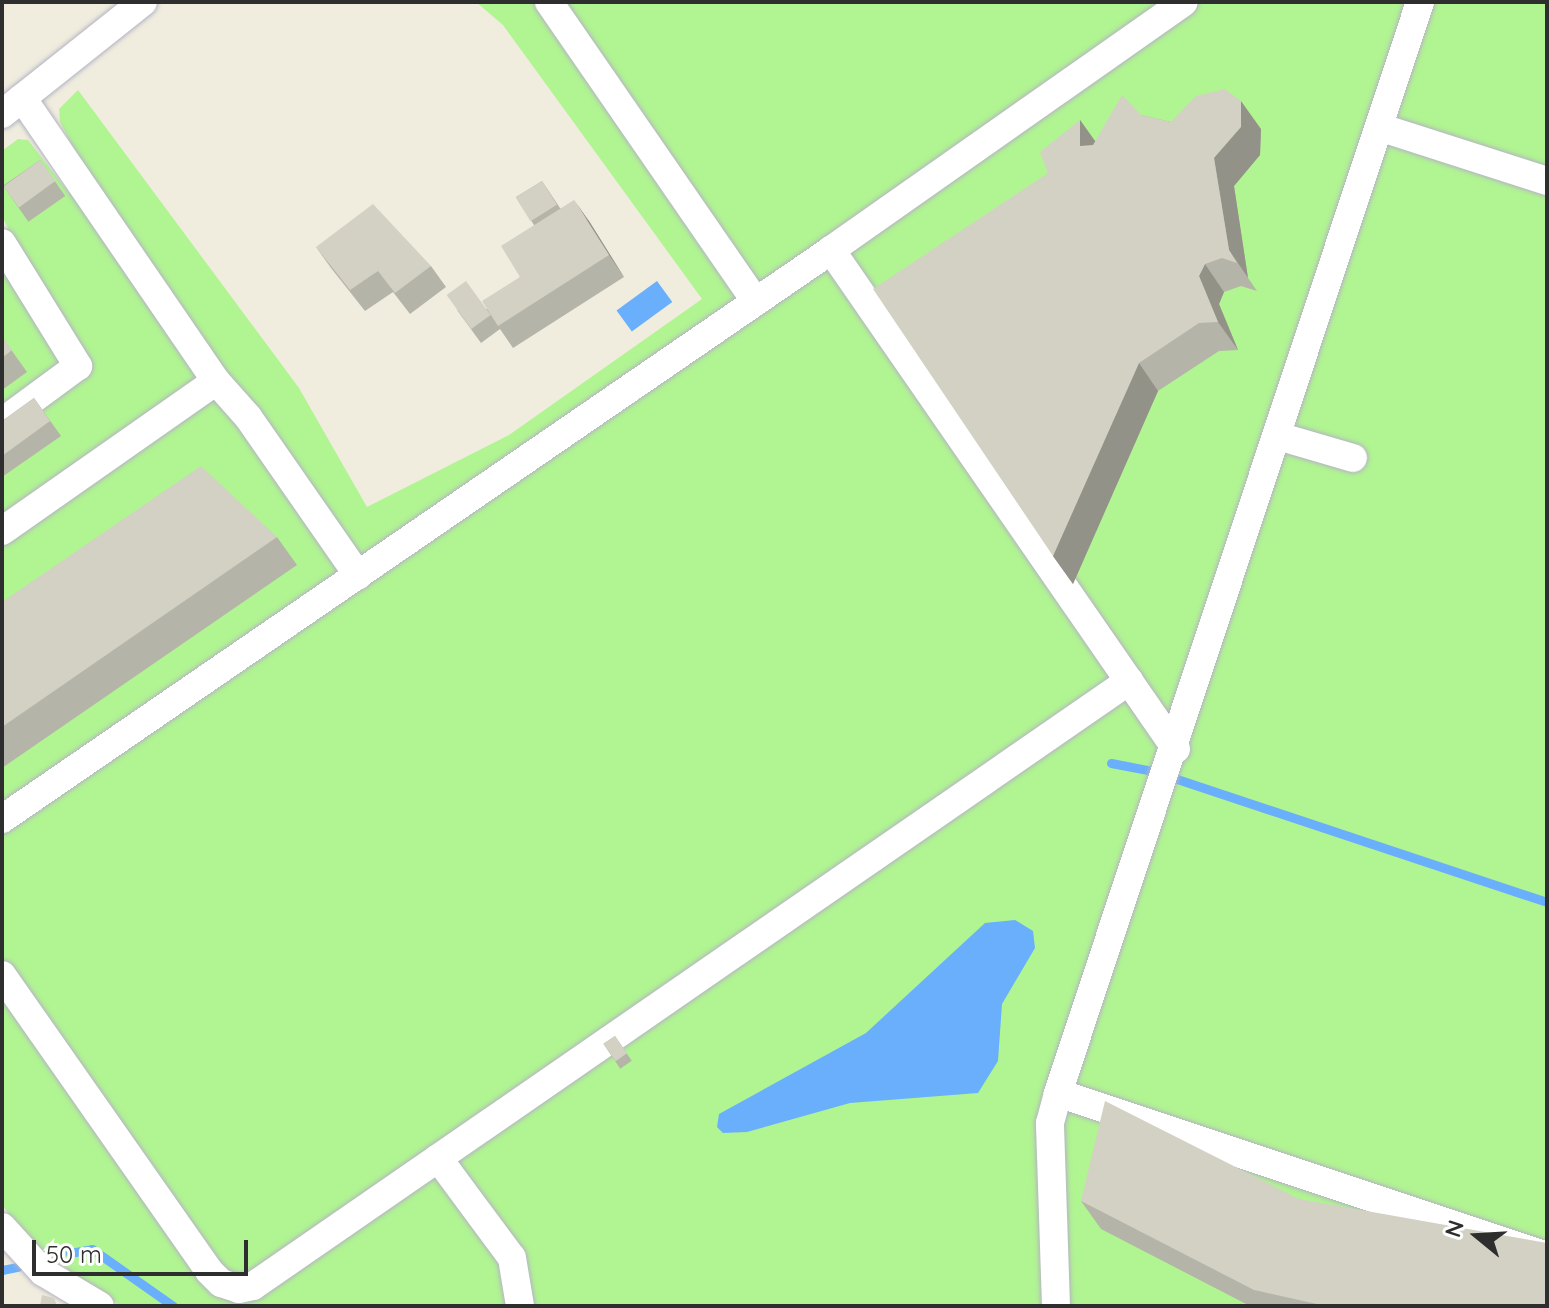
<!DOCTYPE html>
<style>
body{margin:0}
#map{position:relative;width:1549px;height:1308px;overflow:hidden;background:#f0eddf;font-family:Quicksand,sans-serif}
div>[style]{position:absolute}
.pitch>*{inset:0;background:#b1f492}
.water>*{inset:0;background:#69affc;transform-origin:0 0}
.stream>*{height:9px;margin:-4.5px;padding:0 4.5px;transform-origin:4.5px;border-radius:4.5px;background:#69affc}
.roads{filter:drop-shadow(0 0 2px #b4b3c2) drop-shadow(0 0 2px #b4b3c2)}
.minor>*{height:28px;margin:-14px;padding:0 14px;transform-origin:14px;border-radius:14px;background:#fff}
.wall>*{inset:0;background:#b5b4a8;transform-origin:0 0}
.shaded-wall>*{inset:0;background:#939288}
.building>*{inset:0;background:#d2d1c3;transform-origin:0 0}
span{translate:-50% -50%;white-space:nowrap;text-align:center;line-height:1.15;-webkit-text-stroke:8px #fff;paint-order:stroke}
.frame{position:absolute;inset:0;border:4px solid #2e2e2e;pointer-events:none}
.north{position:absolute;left:1437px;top:1196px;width:80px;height:80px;-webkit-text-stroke:6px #fff;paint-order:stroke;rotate:288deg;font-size:22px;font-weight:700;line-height:32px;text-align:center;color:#2e2e2e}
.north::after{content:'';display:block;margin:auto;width:28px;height:36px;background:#2e2e2e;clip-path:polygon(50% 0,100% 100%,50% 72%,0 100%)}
.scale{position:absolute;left:32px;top:1240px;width:216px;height:36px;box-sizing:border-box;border:4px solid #2e2e2e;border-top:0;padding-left:10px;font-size:24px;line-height:28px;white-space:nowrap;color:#2e2e2e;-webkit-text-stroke:6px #fff;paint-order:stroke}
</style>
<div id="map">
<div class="pitch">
<div style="clip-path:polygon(476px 2px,1547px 2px,1547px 1306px,121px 1306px,39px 1249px,14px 1222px,2px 1204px,2px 233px,8px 228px,2px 216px,2px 151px,18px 139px,28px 140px,69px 193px,90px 179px,60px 122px,59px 109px,78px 90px,299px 388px,367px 507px,509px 435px,702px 299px,503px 25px)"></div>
</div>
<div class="water">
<div style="left:657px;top:281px;width:26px;height:50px;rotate:54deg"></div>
<div style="clip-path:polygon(1015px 920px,1033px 931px,1035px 948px,1002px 1004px,998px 1061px,978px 1093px,850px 1103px,747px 1132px,723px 1133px,717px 1127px,719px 1114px,866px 1033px,985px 923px)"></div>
</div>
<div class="stream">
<div style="left:1111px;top:763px;width:43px;rotate:10.8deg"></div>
<div style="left:1177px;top:779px;width:390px;rotate:18.4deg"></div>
<div style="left:70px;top:1253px;width:22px;rotate:-10deg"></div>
<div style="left:92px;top:1249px;width:99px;rotate:35.1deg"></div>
<div style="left:2px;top:1270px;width:16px;rotate:-11deg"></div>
</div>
<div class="roads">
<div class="minor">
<div style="left:549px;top:2px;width:364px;rotate:55.4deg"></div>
<div style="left:2px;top:114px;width:180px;rotate:-38.5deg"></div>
<div style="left:1379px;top:127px;width:176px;rotate:17.8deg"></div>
<div style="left:2px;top:243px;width:145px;rotate:58.3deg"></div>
<div style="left:78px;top:366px;width:94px;rotate:143.6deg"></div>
<div style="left:216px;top:381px;width:48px;rotate:48.4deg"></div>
<div style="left:248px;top:417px;width:193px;rotate:55.2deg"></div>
<div style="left:1278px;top:436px;width:78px;rotate:16.3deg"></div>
<div style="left:2px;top:531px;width:261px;rotate:-35deg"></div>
<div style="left:216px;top:381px;width:343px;rotate:-124.4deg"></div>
<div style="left:1176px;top:749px;width:607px;rotate:-124.66deg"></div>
<div style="left:831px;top:250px;width:431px;rotate:-35.1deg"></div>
<div style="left:2px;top:819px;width:1005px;rotate:-34.46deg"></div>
<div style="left:2px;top:975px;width:361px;rotate:55deg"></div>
<div style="left:209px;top:1271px;width:17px;rotate:45deg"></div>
<div style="left:221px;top:1283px;width:19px;rotate:18deg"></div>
<div style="left:239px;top:1289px;width:14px;rotate:-12deg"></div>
<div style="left:253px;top:1286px;width:1065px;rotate:-34.63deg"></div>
<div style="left:1058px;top:1093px;width:515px;rotate:18.43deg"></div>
<div style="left:438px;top:1158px;width:124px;rotate:53.5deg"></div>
<div style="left:512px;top:1258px;width:49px;rotate:80.5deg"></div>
<div style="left:2px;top:1227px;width:61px;rotate:47.7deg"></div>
<div style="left:43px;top:1272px;width:66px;rotate:30.8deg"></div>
<div style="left:1056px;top:1306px;width:183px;rotate:-91.9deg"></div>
<div style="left:1050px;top:1123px;width:31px;rotate:-75deg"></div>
<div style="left:1058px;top:1093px;width:1149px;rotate:-71.64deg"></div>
</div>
</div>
<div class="wall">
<div style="clip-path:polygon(1141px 115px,1171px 122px,1261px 129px,1260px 155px,1234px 186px,1248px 278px,1257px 291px,1241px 286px,1224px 292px,1219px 304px,1238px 350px,1219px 351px,1158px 391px,1073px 584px,1053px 556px,1080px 120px,1095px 141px)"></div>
<div style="left:40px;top:160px;width:44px;height:45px;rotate:55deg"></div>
<div style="clip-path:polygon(542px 181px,560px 208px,589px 221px,624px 277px,513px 348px,500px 329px,481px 343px,457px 310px,487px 309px,520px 277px,534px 225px,516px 197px)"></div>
<div style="clip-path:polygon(316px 247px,431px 266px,446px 287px,410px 314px,393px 292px,365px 311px,331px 268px)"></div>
<div style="clip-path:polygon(2px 337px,27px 372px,2px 390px)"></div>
<div style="clip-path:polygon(34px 398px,61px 436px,2px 477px,2px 421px)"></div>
<div style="clip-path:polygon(277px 537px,297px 565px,2px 768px,2px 602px)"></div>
<div style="left:615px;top:1036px;width:30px;height:14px;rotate:56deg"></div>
<div style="clip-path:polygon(1299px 1199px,1547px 1306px,1250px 1306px,1101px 1229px,1081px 1201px)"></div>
</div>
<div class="shaded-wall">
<div style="clip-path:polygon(1241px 101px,1261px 129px,1260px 155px,1234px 186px,1248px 278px,1257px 291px,1229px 250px,1214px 158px)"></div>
<div style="clip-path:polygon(1080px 120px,1100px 148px,1080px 146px)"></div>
<div style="clip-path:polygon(574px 200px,589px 221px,624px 277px,609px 255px)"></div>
<div style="clip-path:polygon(1205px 264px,1224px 292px,1219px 304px,1238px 350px,1218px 322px,1199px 276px)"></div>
<div style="clip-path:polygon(1139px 363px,1158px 391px,1073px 584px,1053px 556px)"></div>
</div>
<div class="building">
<div style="clip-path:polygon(1225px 89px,1241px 101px,1241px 127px,1214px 158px,1229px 250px,1237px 263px,1222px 258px,1205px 264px,1199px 276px,1218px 322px,1199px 323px,1139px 363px,1053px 556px,873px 289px,1048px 173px,1040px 152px,1080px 120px,1080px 146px,1093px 145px,1122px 95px,1141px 115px,1171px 122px,1196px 96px)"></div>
<div style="left:40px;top:160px;width:26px;height:45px;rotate:54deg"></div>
<div style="left:542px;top:181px;width:28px;height:31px;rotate:58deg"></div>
<div style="clip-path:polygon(574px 200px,609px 255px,498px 326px,482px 301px,520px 277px,501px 246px)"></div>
<div style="clip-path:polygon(373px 204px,431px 266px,395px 293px,378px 271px,350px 290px,316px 247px)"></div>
<div style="left:466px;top:281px;width:42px;height:24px;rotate:54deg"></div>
<div style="clip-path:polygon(2px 337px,12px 350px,2px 358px)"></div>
<div style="clip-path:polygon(34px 398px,50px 421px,2px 456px,2px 421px)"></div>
<div style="clip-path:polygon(201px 466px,277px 537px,2px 727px,2px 602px)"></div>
<div style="left:615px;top:1036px;width:21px;height:14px;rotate:55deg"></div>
<div style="clip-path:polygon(1105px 1101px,1299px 1199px,1547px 1243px,1547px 1306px,1326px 1306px,1254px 1290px,1081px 1201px)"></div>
<div style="clip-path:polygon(42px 1295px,54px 1298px,57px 1306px,40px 1306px)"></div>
</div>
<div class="frame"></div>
<div class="north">N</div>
<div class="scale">50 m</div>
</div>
